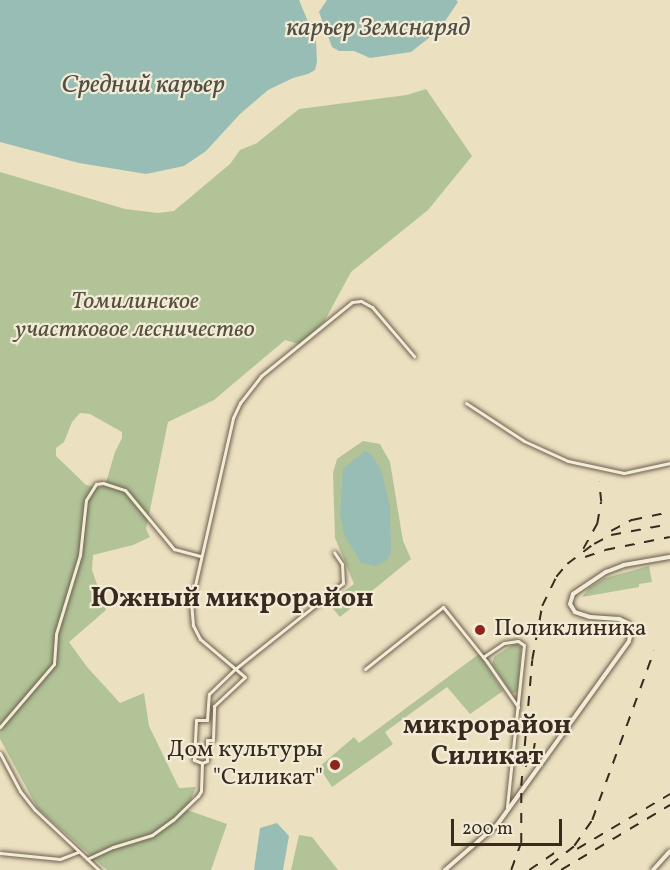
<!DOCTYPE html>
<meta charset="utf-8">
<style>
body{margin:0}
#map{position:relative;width:670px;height:870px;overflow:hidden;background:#ebe0c0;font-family:Vollkorn,serif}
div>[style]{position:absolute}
.green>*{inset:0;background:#b1c397}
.water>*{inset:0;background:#98bdb5}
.roads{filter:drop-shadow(0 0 2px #665848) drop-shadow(0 0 2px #665848)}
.street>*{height:3px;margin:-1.5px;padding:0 1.5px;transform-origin:1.5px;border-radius:1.5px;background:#f2ebd6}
.secondary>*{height:4px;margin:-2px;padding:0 2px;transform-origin:2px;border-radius:2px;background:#f2ebd6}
.rail>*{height:1.5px;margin-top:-0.75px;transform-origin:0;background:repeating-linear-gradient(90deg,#392a20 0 10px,transparent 0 20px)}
.dots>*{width:16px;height:16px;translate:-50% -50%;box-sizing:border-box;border:3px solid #f2ebd6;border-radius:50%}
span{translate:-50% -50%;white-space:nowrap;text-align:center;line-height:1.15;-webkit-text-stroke:4.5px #f2ebd6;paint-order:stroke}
.park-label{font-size:24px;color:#57503e;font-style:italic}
.poi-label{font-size:24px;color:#392a20}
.left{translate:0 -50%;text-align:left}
.right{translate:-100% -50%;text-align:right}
.water-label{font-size:26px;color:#514f45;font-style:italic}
.quarter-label{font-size:27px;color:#392a20;font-weight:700}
.scale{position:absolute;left:451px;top:819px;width:111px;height:27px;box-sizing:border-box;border:3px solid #392a20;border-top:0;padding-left:8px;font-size:18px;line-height:21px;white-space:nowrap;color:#392a20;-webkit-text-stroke:4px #f2ebd6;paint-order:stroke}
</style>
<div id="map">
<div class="green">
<div style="clip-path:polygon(evenodd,426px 89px,472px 156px,428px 210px,351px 272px,324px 322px,299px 344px,285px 340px,214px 400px,168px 422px,146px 529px,150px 537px,133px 545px,93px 555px,92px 570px,106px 610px,69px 642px,87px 667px,120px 703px,144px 693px,149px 726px,179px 788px,196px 787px,187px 810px,227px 824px,211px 870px,107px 870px,38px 809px,0 739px,0 172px,125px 209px,158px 213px,174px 211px,230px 164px,240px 150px,257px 143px,299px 109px,407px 95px,426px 89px,80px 413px,90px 414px,122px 432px,122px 438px,115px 452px,107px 479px,104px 486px,98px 488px,86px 485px,56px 456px,56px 448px,64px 442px,72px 422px,80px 413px)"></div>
<div style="clip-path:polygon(363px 441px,380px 444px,390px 462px,403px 541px,411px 559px,340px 617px,328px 603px,354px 584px,335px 538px,333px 473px,337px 459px)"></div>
<div style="clip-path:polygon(649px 566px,652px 582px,639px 584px,639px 587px,582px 597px,589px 588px,605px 578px)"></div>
<div style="clip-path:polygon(516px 643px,521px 648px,518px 691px,512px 694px,492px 664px,494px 657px)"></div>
<div style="clip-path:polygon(479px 654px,503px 691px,470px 714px,447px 687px,385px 732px,393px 744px,332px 787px,319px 767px,354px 737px,359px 743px)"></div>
<div style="clip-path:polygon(299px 835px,312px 837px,338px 870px,291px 870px)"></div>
</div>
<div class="water">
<div style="clip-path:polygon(0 0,299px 0,316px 41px,317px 62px,315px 70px,308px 74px,293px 78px,268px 90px,240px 114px,206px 151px,184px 166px,146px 174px,79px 163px,0 142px)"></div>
<div style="clip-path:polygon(327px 0,456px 0,458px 2px,439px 30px,411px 52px,370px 58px,354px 51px,339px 51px,332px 47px,319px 12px)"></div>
<div style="clip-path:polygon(365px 451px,371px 454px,381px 470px,390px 506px,391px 553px,387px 560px,376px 566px,361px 563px,344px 534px,340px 514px,343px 469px)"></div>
<div style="clip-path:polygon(277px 823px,289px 836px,283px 870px,254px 870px,260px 828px)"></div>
</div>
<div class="roads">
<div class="street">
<div style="left:466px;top:403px;width:69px;rotate:33.2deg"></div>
<div style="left:524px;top:441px;width:48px;rotate:24.4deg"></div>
<div style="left:568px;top:461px;width:57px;rotate:12.1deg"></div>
<div style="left:624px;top:473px;width:47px;rotate:-12.3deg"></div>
<div style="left:483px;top:657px;width:25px;rotate:-34deg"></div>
<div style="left:504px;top:643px;width:14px;rotate:-8deg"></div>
<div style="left:518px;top:641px;width:7px;rotate:34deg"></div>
<div style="left:524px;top:645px;width:164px;rotate:96deg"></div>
<div style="left:365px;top:669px;width:100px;rotate:-38.5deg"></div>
<div style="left:443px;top:607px;width:70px;rotate:51.3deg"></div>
<div style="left:487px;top:662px;width:55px;rotate:55.4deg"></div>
<div style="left:0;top:727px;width:83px;rotate:-49.4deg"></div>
<div style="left:54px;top:664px;width:30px;rotate:-86deg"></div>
<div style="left:56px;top:634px;width:83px;rotate:-73.1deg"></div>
<div style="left:80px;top:555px;width:55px;rotate:-83.8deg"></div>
<div style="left:86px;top:500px;width:19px;rotate:-58deg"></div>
<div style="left:96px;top:484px;width:7px;rotate:-8deg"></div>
<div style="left:103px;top:483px;width:23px;rotate:18deg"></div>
<div style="left:125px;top:490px;width:77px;rotate:50.3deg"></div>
<div style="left:174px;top:549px;width:28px;rotate:15deg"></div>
<div style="left:0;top:753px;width:43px;rotate:62.2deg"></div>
<div style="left:20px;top:791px;width:24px;rotate:52deg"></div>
<div style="left:35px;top:810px;width:88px;rotate:43.2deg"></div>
<div style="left:202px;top:763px;width:9px;rotate:-159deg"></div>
<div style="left:194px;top:760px;width:40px;rotate:-87.1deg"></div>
<div style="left:196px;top:720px;width:11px"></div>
<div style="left:207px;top:720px;width:26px;rotate:-86deg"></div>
<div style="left:209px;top:694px;width:36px;rotate:-44deg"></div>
<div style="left:235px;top:669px;width:138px;rotate:-38.5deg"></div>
<div style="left:343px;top:583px;width:19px;rotate:-93deg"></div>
<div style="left:342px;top:564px;width:14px;rotate:-124deg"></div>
<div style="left:0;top:853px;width:60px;rotate:5.7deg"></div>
<div style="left:60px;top:859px;width:19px;rotate:-21deg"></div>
<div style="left:87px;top:859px;width:29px;rotate:-25deg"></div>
<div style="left:113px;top:847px;width:41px;rotate:-17.1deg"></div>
<div style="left:152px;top:835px;width:26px;rotate:-36deg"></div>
<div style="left:173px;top:820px;width:35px;rotate:-44deg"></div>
<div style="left:198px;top:796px;width:6px;rotate:-59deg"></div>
<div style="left:201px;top:791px;width:28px;rotate:-88deg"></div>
<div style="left:202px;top:763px;width:5px;rotate:-22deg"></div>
<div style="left:207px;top:761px;width:21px;rotate:-90deg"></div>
<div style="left:207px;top:740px;width:6px"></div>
<div style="left:213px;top:740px;width:34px;rotate:-88deg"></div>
<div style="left:214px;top:706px;width:42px;rotate:-43.1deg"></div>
<div style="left:245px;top:677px;width:59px;rotate:-139.8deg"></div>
<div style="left:200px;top:639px;width:16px;rotate:-117deg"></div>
<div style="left:193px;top:625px;width:22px;rotate:-95deg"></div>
<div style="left:191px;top:603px;width:190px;rotate:-77.2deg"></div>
<div style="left:233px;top:418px;width:17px;rotate:-65deg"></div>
<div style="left:240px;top:403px;width:34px;rotate:-52deg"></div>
<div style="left:261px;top:376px;width:117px;rotate:-39.1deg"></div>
<div style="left:352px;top:302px;width:9px;rotate:-6deg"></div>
<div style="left:361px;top:301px;width:13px;rotate:29deg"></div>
<div style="left:372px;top:307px;width:65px;rotate:49.4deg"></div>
</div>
<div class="secondary">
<div style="left:445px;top:870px;width:69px;rotate:-40.9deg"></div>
<div style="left:497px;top:825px;width:226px;rotate:-54.3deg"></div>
<div style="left:629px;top:641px;width:9px;rotate:-77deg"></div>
<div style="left:631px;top:632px;width:9px;rotate:-108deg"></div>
<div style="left:628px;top:623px;width:10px;rotate:-156deg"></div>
<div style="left:619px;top:619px;width:29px;rotate:-176deg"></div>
<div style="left:590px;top:617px;width:16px;rotate:-162deg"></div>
<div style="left:575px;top:612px;width:9px;rotate:-122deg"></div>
<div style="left:570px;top:604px;width:10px;rotate:-73deg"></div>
<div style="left:573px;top:594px;width:40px;rotate:-34deg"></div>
<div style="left:606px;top:572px;width:19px;rotate:-21deg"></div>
<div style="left:624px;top:565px;width:47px;rotate:-9.9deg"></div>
<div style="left:653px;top:870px;width:25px;rotate:-48deg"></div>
</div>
</div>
<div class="rail">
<div style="left:611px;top:531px;width:24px;rotate:-28deg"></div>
<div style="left:632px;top:520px;width:39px;rotate:-12deg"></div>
<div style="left:583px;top:549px;width:29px;rotate:-61deg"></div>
<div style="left:597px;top:524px;width:22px;rotate:-80deg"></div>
<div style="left:601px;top:502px;width:20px;rotate:-96deg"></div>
<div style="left:585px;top:557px;width:21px;rotate:-19deg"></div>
<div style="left:605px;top:550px;width:66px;rotate:-11.3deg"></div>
<div style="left:525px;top:767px;width:16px;rotate:-60deg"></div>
<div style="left:533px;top:753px;width:32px;rotate:-81deg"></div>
<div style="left:577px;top:849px;width:108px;rotate:-30.6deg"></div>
<div style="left:550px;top:865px;width:31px;rotate:-38deg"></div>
<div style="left:574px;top:846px;width:32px;rotate:-55deg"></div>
<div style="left:592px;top:820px;width:180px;rotate:-69.9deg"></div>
<div style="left:511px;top:870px;width:29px;rotate:-70deg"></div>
<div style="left:521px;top:843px;width:57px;rotate:-90deg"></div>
<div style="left:521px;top:786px;width:126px;rotate:-85deg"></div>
<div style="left:532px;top:660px;width:55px;rotate:-79.5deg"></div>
<div style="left:542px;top:606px;width:32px;rotate:-64deg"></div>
<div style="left:556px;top:577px;width:17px;rotate:-50deg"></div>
<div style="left:567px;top:564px;width:34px;rotate:-37deg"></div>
<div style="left:594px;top:544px;width:19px;rotate:-28deg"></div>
<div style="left:611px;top:535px;width:60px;rotate:-10.6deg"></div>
<div style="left:529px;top:870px;width:32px;rotate:-34deg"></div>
<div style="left:561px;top:870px;width:127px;rotate:-30.8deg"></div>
</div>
<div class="dots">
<div style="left:480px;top:630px;background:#8f2418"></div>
<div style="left:335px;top:765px;background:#8f2418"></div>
</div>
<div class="park-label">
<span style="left:135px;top:317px">Томилинское<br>участковое лесничество</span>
</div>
<div class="poi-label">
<span class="left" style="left:494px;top:630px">Поликлиника</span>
<span class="right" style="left:323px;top:765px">Дом культуры<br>"Силикат"</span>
</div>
<div class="water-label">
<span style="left:378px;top:29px">карьер Земснаряд</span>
<span style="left:143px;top:86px">Средний карьер</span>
</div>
<div class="quarter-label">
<span style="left:232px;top:600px">Южный микрорайон</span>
<span style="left:487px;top:742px">микрорайон<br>Силикат</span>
</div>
<div class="scale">200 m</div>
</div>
